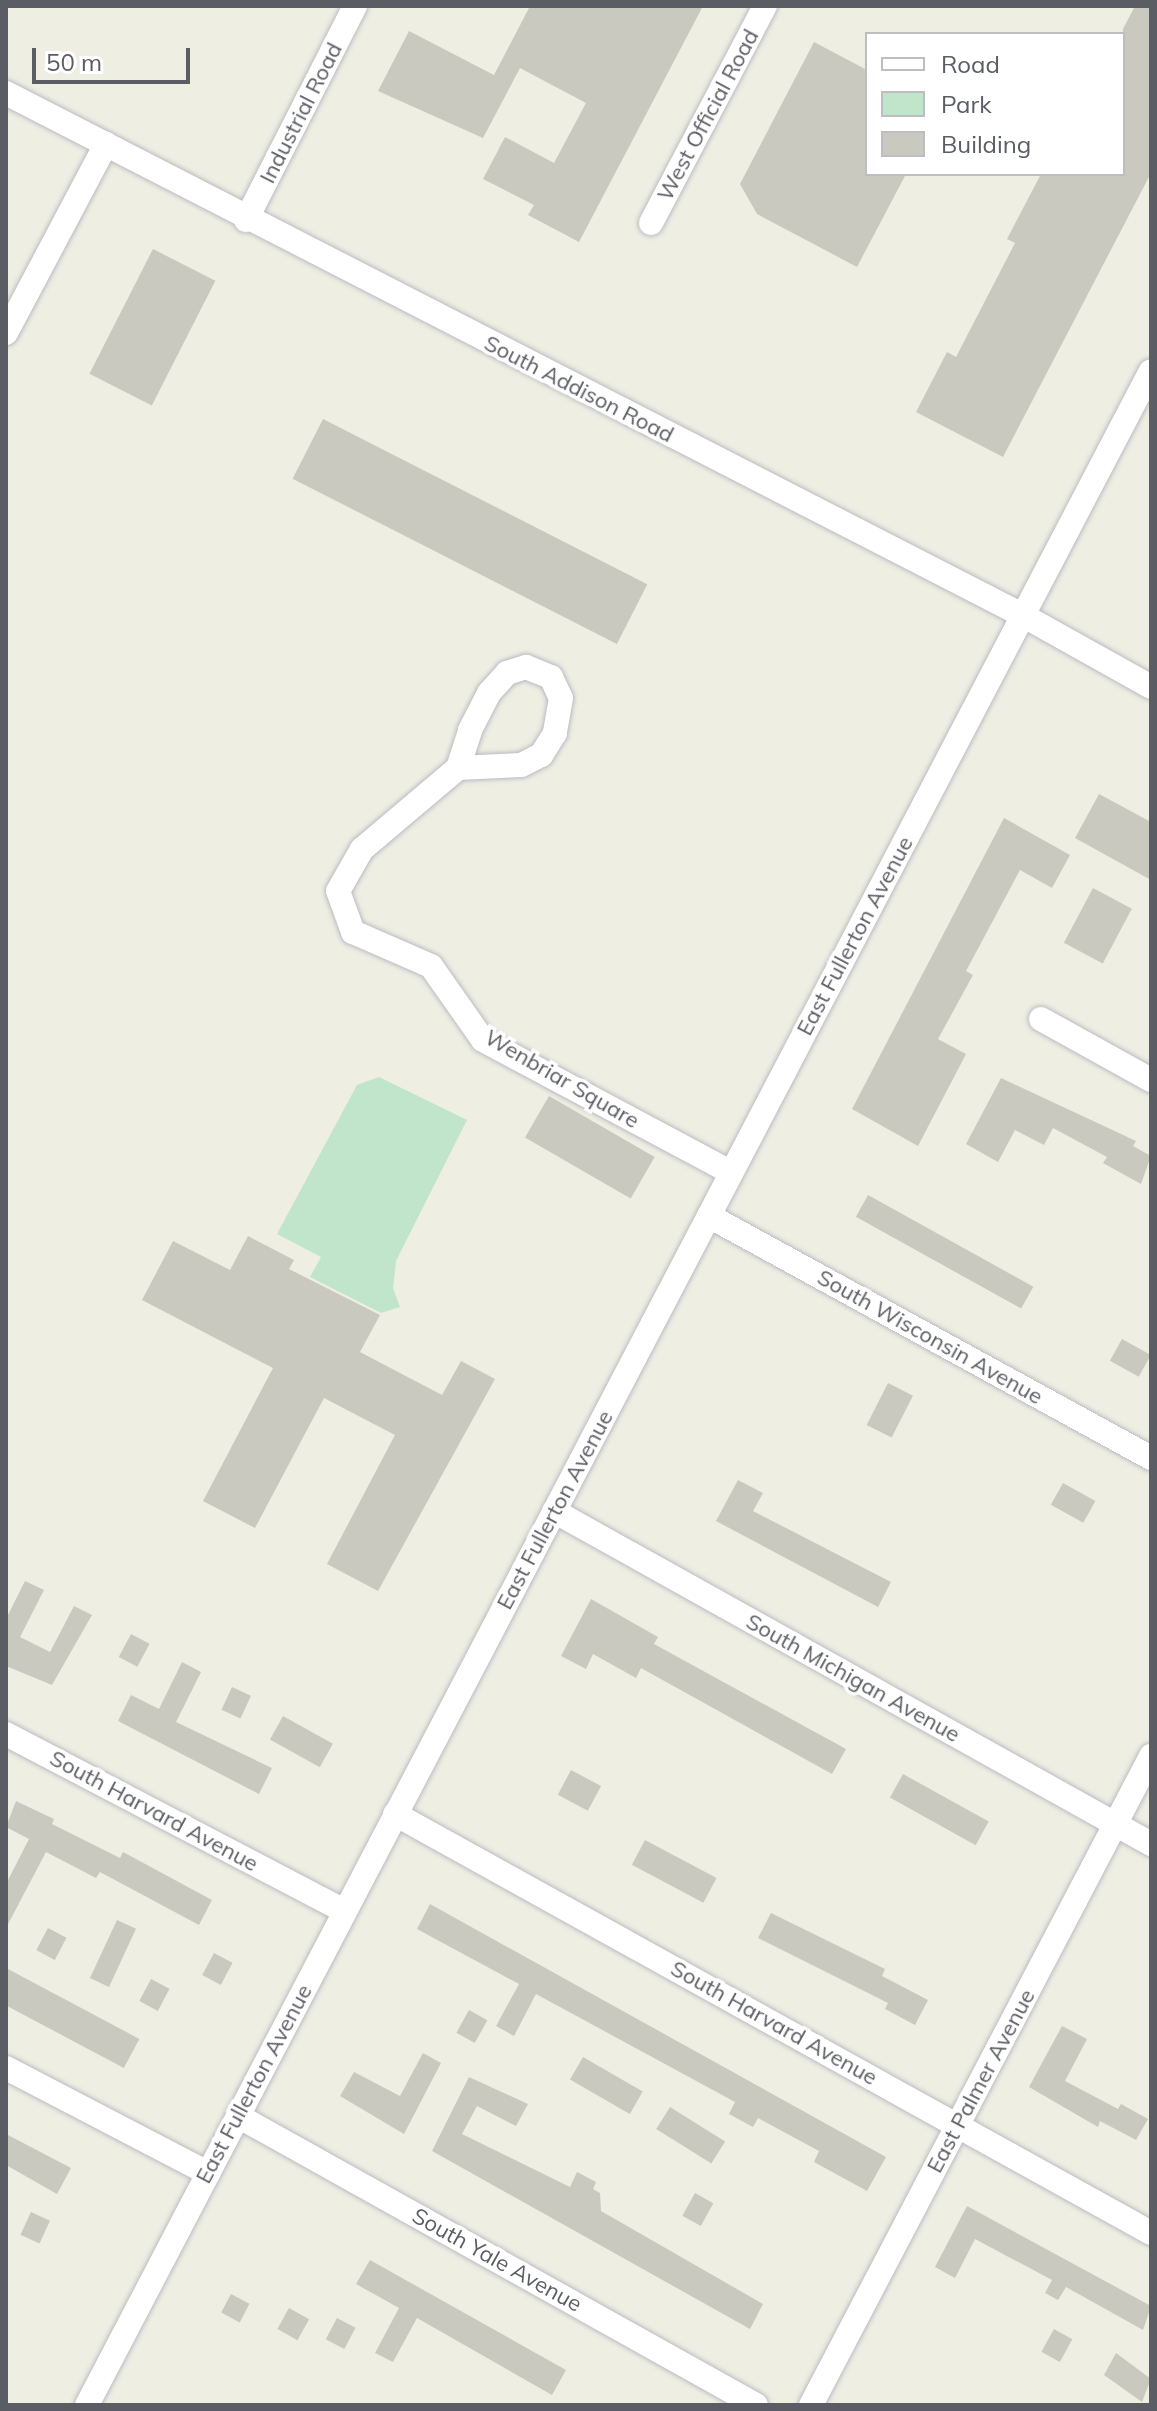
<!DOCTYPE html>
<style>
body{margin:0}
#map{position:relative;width:1157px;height:2411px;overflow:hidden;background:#eeeee3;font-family:Mulish,sans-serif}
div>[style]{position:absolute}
.green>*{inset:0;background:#c0e5ca}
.building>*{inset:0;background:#c9c9bf;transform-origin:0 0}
.roads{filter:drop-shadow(0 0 2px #bbbbc2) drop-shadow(0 0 2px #bbbbc2)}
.minor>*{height:24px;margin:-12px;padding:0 12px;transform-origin:12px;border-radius:12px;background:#fff}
span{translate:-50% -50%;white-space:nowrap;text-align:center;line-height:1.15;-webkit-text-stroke:7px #fff;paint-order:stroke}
.street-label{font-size:22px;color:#5b5d64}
.frame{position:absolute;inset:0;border:8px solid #5b5d64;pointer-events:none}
.legend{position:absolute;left:865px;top:32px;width:260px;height:144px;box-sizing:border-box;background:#fff;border:2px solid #bdbec1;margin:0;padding:10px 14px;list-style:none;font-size:24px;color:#5b5d64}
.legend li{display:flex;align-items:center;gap:16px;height:40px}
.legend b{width:40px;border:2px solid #bdbec1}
.scale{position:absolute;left:32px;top:48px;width:158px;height:36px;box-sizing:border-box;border:4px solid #5b5d64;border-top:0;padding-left:10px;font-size:24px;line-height:28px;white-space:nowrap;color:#5b5d64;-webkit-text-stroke:6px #fff;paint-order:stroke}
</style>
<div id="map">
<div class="green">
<div style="clip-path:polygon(379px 1077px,467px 1120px,396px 1261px,393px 1288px,400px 1307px,381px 1313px,310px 1277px,321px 1257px,277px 1234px,357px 1085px)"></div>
</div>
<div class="building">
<div style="clip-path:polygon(530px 6px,703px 6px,579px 242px,528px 215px,534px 205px,483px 179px,505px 137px,554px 163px,586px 103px,520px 68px,483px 138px,378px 91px,409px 31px,494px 75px)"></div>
<div style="clip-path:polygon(1135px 6px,1151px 6px,1151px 173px,1003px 457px,916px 412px,947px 352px,956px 357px,1015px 243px,1007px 239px,1041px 174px,1123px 174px,1123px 29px)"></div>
<div style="clip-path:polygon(814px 42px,867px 70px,867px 174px,906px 174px,857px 267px,757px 214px,740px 184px)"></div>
<div style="left:153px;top:249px;width:70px;height:140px;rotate:27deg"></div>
<div style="left:323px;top:419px;width:364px;height:67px;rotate:27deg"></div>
<div style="clip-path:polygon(1099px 794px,1151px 822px,1151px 880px,1075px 838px)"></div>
<div style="clip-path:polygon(1004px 818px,1070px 855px,1052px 888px,1020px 870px,966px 971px,973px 975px,938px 1039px,966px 1054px,918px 1146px,852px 1109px)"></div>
<div style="left:1093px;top:888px;width:44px;height:62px;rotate:28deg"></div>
<div style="clip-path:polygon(1001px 1078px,1136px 1141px,1133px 1146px,1151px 1156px,1141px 1184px,1103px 1163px,1107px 1157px,1053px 1128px,1044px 1145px,1015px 1130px,998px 1162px,966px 1144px)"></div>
<div style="left:549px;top:1096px;width:122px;height:48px;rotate:30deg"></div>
<div style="left:868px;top:1195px;width:189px;height:25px;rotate:29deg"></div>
<div style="clip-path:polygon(248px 1236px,294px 1260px,289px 1269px,380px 1315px,360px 1352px,442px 1395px,461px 1361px,495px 1379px,378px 1591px,327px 1564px,395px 1435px,324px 1398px,255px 1528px,203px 1501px,273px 1368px,142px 1300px,173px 1241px,230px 1270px)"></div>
<div style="left:1122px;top:1339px;width:33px;height:25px;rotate:29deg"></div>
<div style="left:888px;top:1383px;width:28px;height:47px;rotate:27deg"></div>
<div style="clip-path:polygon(738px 1480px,763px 1493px,753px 1511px,891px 1582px,878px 1607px,716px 1521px)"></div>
<div style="left:1063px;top:1483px;width:37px;height:25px;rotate:29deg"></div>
<div style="clip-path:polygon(25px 1581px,44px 1590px,20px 1637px,50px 1652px,74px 1606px,92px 1615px,52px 1685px,6px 1666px,6px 1619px)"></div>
<div style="clip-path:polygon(591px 1599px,658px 1637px,654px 1644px,846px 1749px,832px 1774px,641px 1668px,636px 1678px,593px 1654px,586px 1669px,561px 1656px)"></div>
<div style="left:131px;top:1634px;width:21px;height:26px;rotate:28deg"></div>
<div style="clip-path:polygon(182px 1662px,201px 1672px,176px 1722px,272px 1768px,259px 1794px,118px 1721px,131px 1695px,159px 1709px)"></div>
<div style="left:232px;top:1687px;width:21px;height:25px;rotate:25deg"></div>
<div style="left:283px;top:1716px;width:57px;height:27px;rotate:29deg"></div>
<div style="left:571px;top:1770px;width:34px;height:28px;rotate:28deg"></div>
<div style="left:903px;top:1774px;width:98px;height:27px;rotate:29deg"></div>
<div style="clip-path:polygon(16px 1801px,54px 1819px,52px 1824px,120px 1858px,123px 1852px,212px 1900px,199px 1925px,100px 1872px,96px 1878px,46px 1852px,6px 1928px,6px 1884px,29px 1839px,6px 1827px)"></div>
<div style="left:645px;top:1840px;width:81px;height:28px;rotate:28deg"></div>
<div style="clip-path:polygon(430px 1904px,886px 2157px,867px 2191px,814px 2162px,819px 2151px,758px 2118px,753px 2127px,729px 2114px,735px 2102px,536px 1994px,514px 2036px,496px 2026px,519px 1984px,417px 1929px)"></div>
<div style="clip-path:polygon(771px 1913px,885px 1969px,882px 1976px,928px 2000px,915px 2025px,885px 2009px,888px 2003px,758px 1938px)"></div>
<div style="left:117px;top:1920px;width:21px;height:64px;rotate:25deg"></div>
<div style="left:48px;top:1928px;width:21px;height:25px;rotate:28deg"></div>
<div style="left:214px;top:1953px;width:21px;height:25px;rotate:28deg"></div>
<div style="left:6px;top:1968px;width:151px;height:33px;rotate:28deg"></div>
<div style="left:151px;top:1979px;width:21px;height:25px;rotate:28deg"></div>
<div style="left:469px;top:2010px;width:21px;height:26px;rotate:29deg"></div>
<div style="clip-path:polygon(1062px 2026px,1087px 2039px,1065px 2081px,1118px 2109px,1121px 2104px,1148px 2119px,1136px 2140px,1100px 2121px,1098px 2127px,1029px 2087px)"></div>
<div style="clip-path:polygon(423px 2053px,441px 2063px,404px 2134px,340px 2096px,354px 2072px,400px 2096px)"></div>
<div style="left:583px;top:2057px;width:69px;height:26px;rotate:30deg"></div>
<div style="clip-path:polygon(469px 2077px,528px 2104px,516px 2126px,477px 2106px,462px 2134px,570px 2187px,577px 2172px,596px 2182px,593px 2189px,600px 2193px,601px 2211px,763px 2304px,750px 2329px,432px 2151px)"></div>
<div style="left:670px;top:2107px;width:65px;height:26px;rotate:32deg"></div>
<div style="clip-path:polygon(6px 2134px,71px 2168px,57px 2194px,6px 2165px)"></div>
<div style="left:695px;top:2193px;width:21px;height:26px;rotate:29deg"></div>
<div style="clip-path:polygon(967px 2206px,1151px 2306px,1143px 2330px,1066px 2287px,1058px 2300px,1045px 2293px,1052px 2280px,975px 2239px,955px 2278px,935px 2267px)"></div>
<div style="left:31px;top:2212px;width:21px;height:25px;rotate:25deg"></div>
<div style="clip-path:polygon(370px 2260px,566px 2370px,552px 2395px,417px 2318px,393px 2362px,375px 2353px,399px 2308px,356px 2284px)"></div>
<div style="left:231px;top:2294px;width:21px;height:21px;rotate:28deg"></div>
<div style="left:289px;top:2308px;width:23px;height:24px;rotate:29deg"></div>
<div style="left:337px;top:2318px;width:21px;height:24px;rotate:28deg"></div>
<div style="left:1054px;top:2329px;width:21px;height:26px;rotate:29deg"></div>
<div style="clip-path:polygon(1116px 2353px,1151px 2379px,1142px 2402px,1104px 2375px)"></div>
</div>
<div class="roads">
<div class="minor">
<div style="left:6px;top:93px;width:1144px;rotate:27.19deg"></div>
<div style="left:1024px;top:616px;width:145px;rotate:29.2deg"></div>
<div style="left:246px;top:220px;width:240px;rotate:-63deg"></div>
<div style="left:651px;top:223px;width:245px;rotate:-62.3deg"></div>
<div style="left:6px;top:333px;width:214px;rotate:-62.1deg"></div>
<div style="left:526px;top:667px;width:27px;rotate:22deg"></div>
<div style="left:551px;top:677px;width:23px;rotate:65deg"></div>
<div style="left:561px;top:698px;width:36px;rotate:100deg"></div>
<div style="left:555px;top:733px;width:26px;rotate:122deg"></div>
<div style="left:541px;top:755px;width:22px;rotate:153deg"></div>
<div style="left:521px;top:765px;width:63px;rotate:177.3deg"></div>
<div style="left:458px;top:768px;width:40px;rotate:-72deg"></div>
<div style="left:470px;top:730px;width:42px;rotate:-62.8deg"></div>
<div style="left:489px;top:693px;width:27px;rotate:-48deg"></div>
<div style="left:507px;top:673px;width:20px;rotate:-18deg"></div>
<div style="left:458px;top:768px;width:126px;rotate:139.8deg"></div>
<div style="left:362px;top:849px;width:48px;rotate:119.7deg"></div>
<div style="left:338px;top:891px;width:44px;rotate:69.9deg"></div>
<div style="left:353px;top:932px;width:85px;rotate:23.6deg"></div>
<div style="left:431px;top:966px;width:90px;rotate:54.9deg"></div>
<div style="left:483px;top:1040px;width:280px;rotate:28.1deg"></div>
<div style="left:1041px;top:1019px;width:126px;rotate:29deg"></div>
<div style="left:709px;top:1216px;width:504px;rotate:28.7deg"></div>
<div style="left:554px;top:1511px;width:684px;rotate:29.15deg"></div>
<div style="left:6px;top:1734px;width:382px;rotate:27.6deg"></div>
<div style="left:395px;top:1814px;width:864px;rotate:29deg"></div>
<div style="left:6px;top:2068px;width:228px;rotate:27.5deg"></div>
<div style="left:238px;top:2116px;width:593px;rotate:29.16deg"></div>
<div style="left:87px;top:2405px;width:2295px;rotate:-62.39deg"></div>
<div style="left:811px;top:2405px;width:733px;rotate:-62.35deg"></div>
</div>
</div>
<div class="street-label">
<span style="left:301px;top:113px;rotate:-63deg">Industrial Road</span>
<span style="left:708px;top:115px;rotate:-62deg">West Official Road</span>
<span style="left:579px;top:389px;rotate:27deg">South Addison Road</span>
<span style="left:855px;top:936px;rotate:-62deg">East Fullerton Avenue</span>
<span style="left:562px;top:1079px;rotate:30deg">Wenbriar Square</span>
<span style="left:930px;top:1337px;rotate:29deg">South Wisconsin Avenue</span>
<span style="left:555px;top:1510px;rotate:-62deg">East Fullerton Avenue</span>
<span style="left:853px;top:1678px;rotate:29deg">South Michigan Avenue</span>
<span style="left:154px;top:1811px;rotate:28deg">South Harvard Avenue</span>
<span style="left:774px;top:2023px;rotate:29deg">South Harvard Avenue</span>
<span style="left:981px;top:2081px;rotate:-62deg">East Palmer Avenue</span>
<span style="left:254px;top:2084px;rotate:-62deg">East Fullerton Avenue</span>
<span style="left:497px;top:2260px;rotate:29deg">South Yale Avenue</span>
</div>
<div class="frame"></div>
<ul class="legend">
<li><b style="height:10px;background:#fff"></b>Road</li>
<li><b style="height:22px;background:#c0e5ca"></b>Park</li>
<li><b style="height:22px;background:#c9c9bf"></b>Building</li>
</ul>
<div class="scale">50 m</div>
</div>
